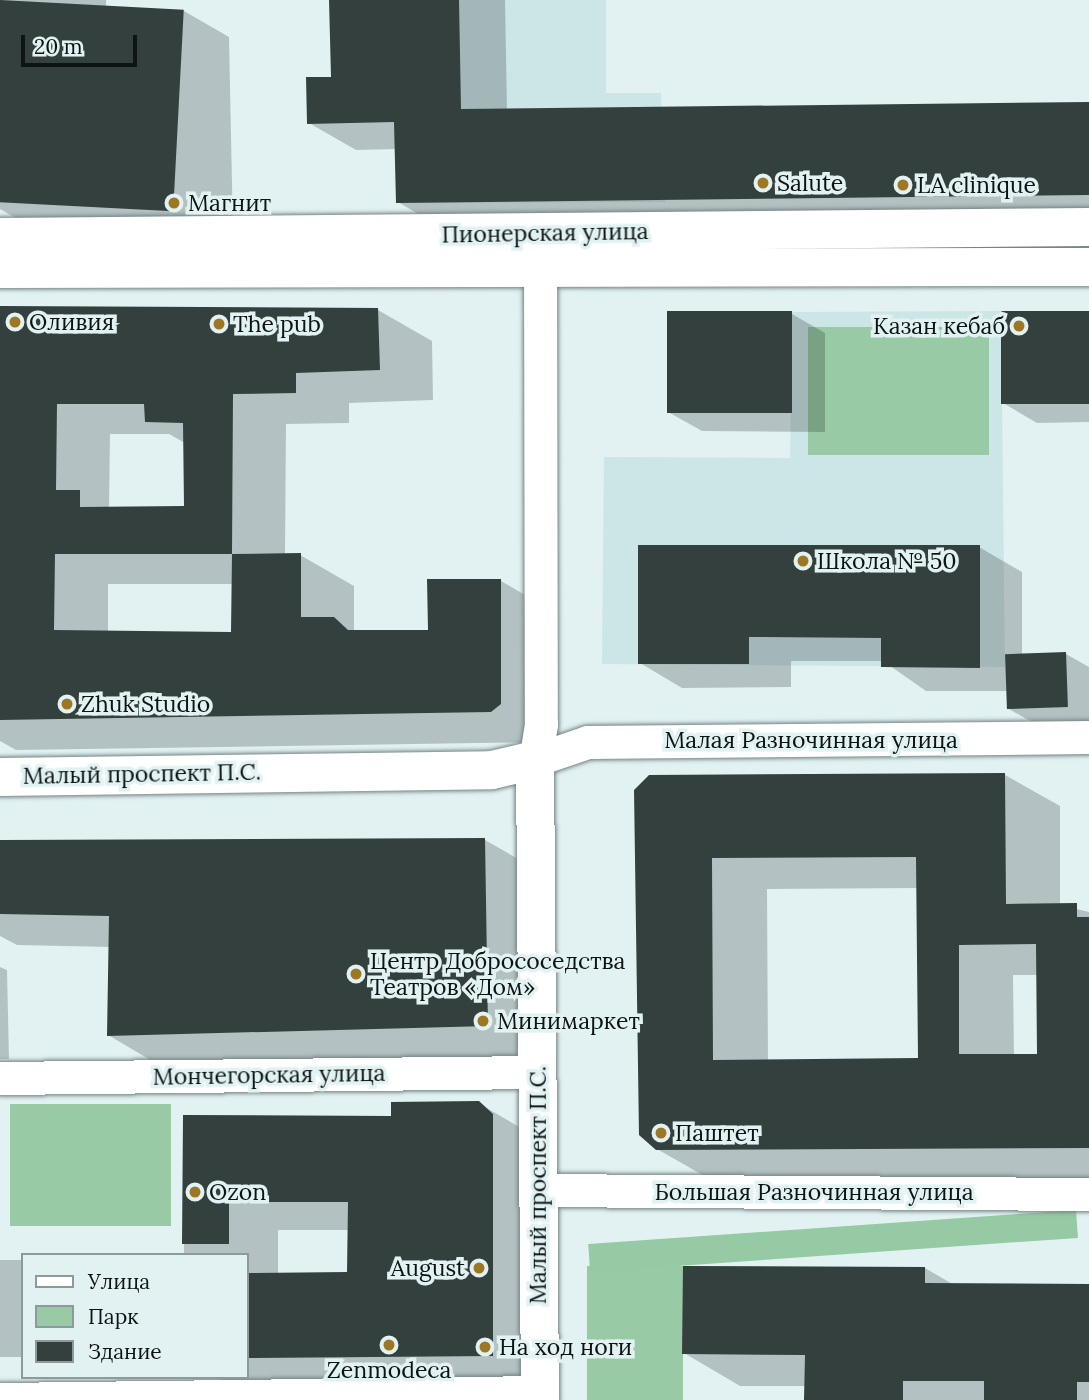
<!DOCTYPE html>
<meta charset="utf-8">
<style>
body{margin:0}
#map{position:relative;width:1089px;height:1400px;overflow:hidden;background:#e2f2f3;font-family:Lora,serif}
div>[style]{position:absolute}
.built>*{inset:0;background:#cce5e6}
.green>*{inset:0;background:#98caa5;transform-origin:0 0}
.forest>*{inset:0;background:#96caa4;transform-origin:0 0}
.shadow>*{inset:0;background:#0003;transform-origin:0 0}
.building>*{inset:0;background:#34403d;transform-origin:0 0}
.roads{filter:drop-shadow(0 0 2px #758384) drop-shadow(0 0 2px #758384)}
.minor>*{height:33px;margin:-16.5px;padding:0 16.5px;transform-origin:16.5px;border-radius:16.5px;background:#fff}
.tertiary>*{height:38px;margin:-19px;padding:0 19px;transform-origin:19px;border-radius:19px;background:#fff}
.dots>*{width:19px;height:19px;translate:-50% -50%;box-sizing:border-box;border:4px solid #e2f2f3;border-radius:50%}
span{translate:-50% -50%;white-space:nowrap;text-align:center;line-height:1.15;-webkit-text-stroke:7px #e2f2f3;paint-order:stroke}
.poi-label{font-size:23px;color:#0e1414}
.left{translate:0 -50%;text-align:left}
.right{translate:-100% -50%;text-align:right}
.street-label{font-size:23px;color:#0e1414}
.legend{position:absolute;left:21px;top:1253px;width:228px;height:126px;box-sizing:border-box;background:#e2f2f3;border:2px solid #8d999a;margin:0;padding:9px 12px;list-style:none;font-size:21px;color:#0e1414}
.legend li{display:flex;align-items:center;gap:14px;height:35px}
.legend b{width:35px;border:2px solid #8d999a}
.scale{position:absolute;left:21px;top:35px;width:116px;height:32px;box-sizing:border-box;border:4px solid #0e1414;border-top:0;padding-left:9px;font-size:21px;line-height:24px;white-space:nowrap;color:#0e1414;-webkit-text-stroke:5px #e2f2f3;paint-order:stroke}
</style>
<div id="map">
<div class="built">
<div style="clip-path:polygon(392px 0,606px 0,606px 93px,661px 93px,665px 202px,396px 203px)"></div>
<div style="clip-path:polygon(1001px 311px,1005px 667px,602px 664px,604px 457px,790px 458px,792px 312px)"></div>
</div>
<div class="green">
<div style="left:989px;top:327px;width:128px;height:181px;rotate:90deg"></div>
<div style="left:171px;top:1104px;width:122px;height:161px;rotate:90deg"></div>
<div style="left:587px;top:1266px;width:96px;height:134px"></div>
</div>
<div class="forest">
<div style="left:1076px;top:1210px;width:28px;height:489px;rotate:86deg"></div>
</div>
<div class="shadow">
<div style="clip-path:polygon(0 0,106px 0,106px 10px,184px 11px,229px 37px,233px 232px,30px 226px,0 209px)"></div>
<div style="clip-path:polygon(331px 0,505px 0,507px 110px,1089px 104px,1089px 0,1089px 221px,445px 230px,398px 202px,397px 149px,356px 150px,309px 123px,333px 79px)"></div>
<div style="clip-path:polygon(evenodd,0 307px,378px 310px,432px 341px,433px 400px,349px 403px,349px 423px,286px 424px,285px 555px,300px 555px,354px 586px,354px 630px,429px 631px,501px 581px,554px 612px,546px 742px,16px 750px,0 741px,0 307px,110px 434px,169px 434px,185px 443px,186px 508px,109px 508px,110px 434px,0 307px,108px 584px,234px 584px,233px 634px,108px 633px,108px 584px)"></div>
<div style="clip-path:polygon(1089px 312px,1089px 422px,1037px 423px,1003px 403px)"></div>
<div style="clip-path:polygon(792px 314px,825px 333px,825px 432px,702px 431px,668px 412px)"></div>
<div style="clip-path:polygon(979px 547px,1022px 572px,1022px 655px,1066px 654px,1089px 667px,1089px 726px,1041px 727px,1007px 708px,1007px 691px,926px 691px,883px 661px,791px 661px,791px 687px,682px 688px,640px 663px)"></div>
<div style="clip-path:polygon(evenodd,1005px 775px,1060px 806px,1060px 905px,1089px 912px,1089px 1179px,713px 1181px,657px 1149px,636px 791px,1005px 775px,918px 888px,920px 1060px,768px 1061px,767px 889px,918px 888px,1005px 775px,1013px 975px,1038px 975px,1039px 1055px,1014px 1056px,1013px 975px)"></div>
<div style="clip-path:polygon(485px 840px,541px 872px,544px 1057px,164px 1068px,108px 1035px,110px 947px,17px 945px,0 936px,0 842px)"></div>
<div style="clip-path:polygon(0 967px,7px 970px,9px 1059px,0 1059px)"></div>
<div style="clip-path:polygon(evenodd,478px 1103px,528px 1132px,542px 1383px,231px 1386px,217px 1377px,247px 1377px,247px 1255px,184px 1255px,185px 1117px,393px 1117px,478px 1103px,278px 1230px,349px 1230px,349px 1274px,278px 1274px,278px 1230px)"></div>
<div style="left:0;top:1260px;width:23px;height:97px"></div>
<div style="clip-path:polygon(925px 1268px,954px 1285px,1089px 1286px,1089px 1400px,806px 1400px,806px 1386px,740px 1386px,684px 1353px)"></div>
</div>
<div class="building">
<div style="left:0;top:0;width:184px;height:202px;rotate:3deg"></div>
<div style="clip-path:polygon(329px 0,459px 0,461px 109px,1089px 102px,1089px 195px,396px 203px,394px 122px,307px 124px,306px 77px,331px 77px)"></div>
<div style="clip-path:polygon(evenodd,0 306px,378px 308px,380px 370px,296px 373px,296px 393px,233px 394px,232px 554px,301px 553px,301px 617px,334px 617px,348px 630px,428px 630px,427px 579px,501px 579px,501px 704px,491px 712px,0 720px,0 306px,57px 404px,144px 404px,145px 422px,183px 423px,184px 506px,80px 507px,80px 490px,56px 490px,57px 404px,0 306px,55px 554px,232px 554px,231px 632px,54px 630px,55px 554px)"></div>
<div style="left:667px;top:311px;width:125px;height:102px"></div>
<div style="left:1001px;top:311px;width:88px;height:93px"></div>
<div style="clip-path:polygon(638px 545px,980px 545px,980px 668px,881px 667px,881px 638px,749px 637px,749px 664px,638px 664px)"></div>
<div style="left:1066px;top:652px;width:55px;height:61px;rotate:88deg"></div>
<div style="clip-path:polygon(evenodd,1005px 773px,1006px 904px,1077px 903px,1077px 917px,1089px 917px,1089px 1148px,656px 1150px,639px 1135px,634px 790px,649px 775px,1005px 773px,916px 857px,918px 1058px,713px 1060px,712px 858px,916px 857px,1005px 773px,1036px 944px,1037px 1054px,959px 1054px,959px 945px,1036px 944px)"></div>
<div style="clip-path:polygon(485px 838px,488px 1026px,107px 1036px,109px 916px,0 914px,0 840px)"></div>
<div style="clip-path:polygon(479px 1101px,493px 1114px,493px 1356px,247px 1358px,247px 1273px,347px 1272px,348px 1202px,229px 1202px,229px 1244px,182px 1244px,183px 1115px,391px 1116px,391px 1102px)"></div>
<div style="clip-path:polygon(683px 1266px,925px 1267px,925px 1283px,1089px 1284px,1089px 1382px,1077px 1382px,1077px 1400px,984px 1400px,984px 1381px,903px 1381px,903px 1400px,804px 1400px,805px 1355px,682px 1354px)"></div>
</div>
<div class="roads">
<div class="minor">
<div style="left:540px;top:241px;width:483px;rotate:89.9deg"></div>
<div style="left:541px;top:724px;width:36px;rotate:99deg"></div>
<div style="left:535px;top:760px;width:56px;rotate:-18.8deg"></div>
<div style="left:588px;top:742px;width:501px;rotate:-0.57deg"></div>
<div style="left:0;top:1078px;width:537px;rotate:-0.64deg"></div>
<div style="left:538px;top:1190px;width:551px;rotate:0.42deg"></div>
<div style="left:0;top:1399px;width:540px;rotate:-0.74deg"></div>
</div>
<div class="tertiary">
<div style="left:0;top:237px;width:1089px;rotate:-0.53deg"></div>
<div style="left:0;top:269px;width:1089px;rotate:-0.11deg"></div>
<div style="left:0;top:777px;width:492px;rotate:-0.8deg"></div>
<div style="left:492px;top:770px;width:44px;rotate:-13.1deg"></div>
<div style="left:535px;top:760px;width:640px;rotate:89.55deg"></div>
</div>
</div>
<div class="dots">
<div style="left:763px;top:183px;background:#9e7724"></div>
<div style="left:903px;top:185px;background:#9e7724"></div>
<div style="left:174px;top:203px;background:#9e7724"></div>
<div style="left:15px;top:322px;background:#9e7724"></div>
<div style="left:219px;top:324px;background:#9e7724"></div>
<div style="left:1019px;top:326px;background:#9e7724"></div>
<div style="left:803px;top:561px;background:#9e7724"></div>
<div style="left:67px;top:704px;background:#9e7724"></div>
<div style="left:356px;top:974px;background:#9e7724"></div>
<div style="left:483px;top:1021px;background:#9e7724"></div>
<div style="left:661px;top:1133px;background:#9e7724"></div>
<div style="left:195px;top:1192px;background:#9e7724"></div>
<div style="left:479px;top:1268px;background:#9e7724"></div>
<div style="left:389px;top:1345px;background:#9e7724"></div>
<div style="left:485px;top:1347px;background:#9e7724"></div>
</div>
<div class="poi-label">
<span class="left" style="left:777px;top:183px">Salute</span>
<span class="left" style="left:917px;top:185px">LA clinique</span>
<span class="left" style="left:188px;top:203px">Магнит</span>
<span class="left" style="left:29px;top:322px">Оливия</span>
<span class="left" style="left:233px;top:324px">The pub</span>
<span class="right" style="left:1005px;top:326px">Казан кебаб</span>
<span class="left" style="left:817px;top:561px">Школа № 50</span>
<span class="left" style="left:81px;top:704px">Zhuk Studio</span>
<span class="left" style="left:370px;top:974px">Центр Добрососедства<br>Театров «Дом»</span>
<span class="left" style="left:497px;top:1021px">Минимаркет</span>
<span class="left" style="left:675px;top:1133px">Паштет</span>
<span class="left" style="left:209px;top:1192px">Ozon</span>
<span class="right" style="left:465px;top:1268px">August</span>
<span class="left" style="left:499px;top:1347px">На ход ноги</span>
<span style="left:389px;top:1370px">Zenmodeca</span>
</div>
<div class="street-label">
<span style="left:545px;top:233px;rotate:-1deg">Пионерская улица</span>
<span style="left:811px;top:740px">Малая Разночинная улица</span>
<span style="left:142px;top:774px;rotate:-1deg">Малый проспект П.С.</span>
<span style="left:269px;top:1075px;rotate:-1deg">Мончегорская улица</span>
<span style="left:538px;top:1185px;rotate:-90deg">Малый проспект П.С.</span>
<span style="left:814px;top:1192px">Большая Разночинная улица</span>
</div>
<ul class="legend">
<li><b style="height:9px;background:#fff"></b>Улица</li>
<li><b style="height:19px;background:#98caa5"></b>Парк</li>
<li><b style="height:19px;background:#34403d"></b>Здание</li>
</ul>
<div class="scale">20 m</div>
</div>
